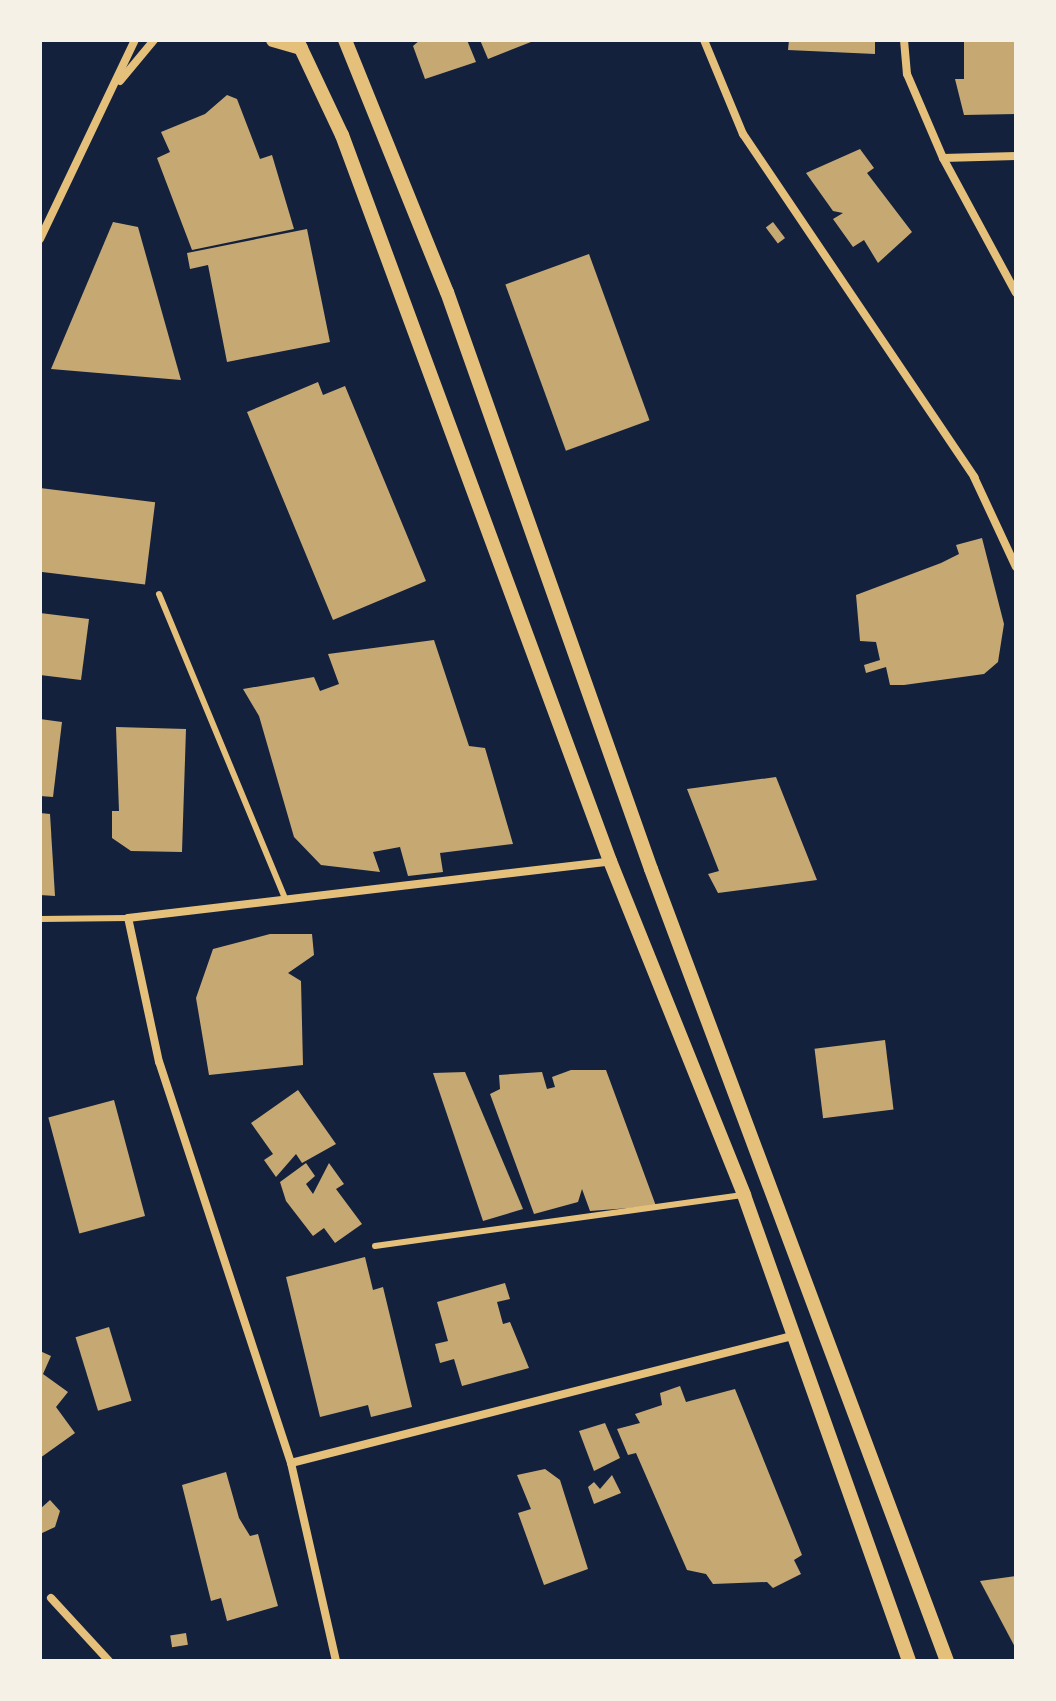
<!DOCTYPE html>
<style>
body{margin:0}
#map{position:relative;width:1056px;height:1701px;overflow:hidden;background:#14213d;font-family:"Open Sans",sans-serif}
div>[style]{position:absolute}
.building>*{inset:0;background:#c6a872;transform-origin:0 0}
.service>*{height:6px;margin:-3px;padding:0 3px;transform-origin:3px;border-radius:3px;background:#e5c07b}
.minor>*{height:8px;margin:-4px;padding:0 4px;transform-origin:4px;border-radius:4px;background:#e5c07b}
.tertiary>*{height:14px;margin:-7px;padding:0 7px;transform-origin:7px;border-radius:7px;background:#e5c07b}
span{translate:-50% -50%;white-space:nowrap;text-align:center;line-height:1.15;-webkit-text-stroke:6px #f6f1e7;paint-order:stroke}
.frame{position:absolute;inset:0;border:42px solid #f6f1e7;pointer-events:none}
</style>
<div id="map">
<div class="building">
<div style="clip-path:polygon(420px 40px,467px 40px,476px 62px,425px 79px,413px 46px)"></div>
<div style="clip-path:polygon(480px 40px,536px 40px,488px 59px)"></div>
<div style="clip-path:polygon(789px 40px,875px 40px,875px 54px,788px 50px)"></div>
<div style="clip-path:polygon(964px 40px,1016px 40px,1016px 114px,964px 115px,955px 79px,964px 79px)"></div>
<div style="clip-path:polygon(227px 95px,237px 99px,260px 159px,272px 155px,294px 229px,192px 250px,157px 158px,170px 152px,161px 132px,205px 114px)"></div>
<div style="clip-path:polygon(860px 149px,874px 168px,867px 173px,912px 232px,878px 263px,864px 240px,853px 247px,833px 219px,843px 213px,833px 211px,806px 173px)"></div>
<div style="clip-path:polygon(113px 222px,138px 227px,181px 380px,51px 369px)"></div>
<div style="left:773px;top:222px;width:20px;height:9px;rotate:53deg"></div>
<div style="clip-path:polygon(307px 229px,330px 342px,227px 362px,208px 265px,190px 269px,187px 253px)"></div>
<div style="left:589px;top:254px;width:177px;height:89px;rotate:70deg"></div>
<div style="clip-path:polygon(318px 382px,323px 395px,345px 386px,426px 581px,333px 620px,247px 412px)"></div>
<div style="left:40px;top:488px;width:116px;height:83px;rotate:7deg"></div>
<div style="clip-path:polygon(982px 538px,1004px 624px,998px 662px,984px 674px,904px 685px,890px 685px,886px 667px,866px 673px,864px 665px,880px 660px,876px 642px,860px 641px,856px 595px,941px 563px,959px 554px,956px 545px)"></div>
<div style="clip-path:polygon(40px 613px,89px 619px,81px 680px,40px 675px)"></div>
<div style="clip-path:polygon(434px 640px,469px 746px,485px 748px,513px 844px,440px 853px,443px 872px,408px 876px,400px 847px,373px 852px,380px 872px,321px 865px,294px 837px,259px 716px,243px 689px,314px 677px,320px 691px,339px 684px,328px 654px)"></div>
<div style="clip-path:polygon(40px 719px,62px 722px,53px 797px,40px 796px)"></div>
<div style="clip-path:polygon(116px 727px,186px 729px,182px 852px,131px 851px,112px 838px,112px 811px,119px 811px)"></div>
<div style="clip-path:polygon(776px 777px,817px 880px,718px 893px,708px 874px,719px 871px,687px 789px)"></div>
<div style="clip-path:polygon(40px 813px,50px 814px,55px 896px,40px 895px)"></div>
<div style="clip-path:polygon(270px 934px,312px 934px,314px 955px,288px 973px,301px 981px,303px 1065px,209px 1075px,196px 998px,213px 949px)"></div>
<div style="left:885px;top:1040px;width:70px;height:71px;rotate:83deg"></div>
<div style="clip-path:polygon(571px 1070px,606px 1070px,656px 1206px,590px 1211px,582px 1189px,578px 1202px,534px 1214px,490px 1094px,500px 1089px,499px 1075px,542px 1072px,547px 1089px,555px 1087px,552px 1077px)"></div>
<div style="clip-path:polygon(465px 1072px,523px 1209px,483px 1221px,433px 1073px)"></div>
<div style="clip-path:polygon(298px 1090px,336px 1144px,302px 1163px,296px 1154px,276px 1177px,264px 1160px,273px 1154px,251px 1123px)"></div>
<div style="left:114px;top:1100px;width:120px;height:68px;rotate:75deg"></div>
<div style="clip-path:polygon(306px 1163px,315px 1176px,306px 1184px,313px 1194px,329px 1163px,344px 1184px,336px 1189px,362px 1224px,335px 1243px,324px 1228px,313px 1236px,286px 1201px,280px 1182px)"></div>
<div style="clip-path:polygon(365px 1257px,373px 1290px,383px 1287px,412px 1407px,371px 1417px,368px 1405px,320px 1417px,286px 1277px)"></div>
<div style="clip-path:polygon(505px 1283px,510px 1299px,497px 1302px,503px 1324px,510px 1322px,529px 1368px,462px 1386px,454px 1359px,440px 1363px,435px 1344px,448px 1341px,437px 1302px)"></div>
<div style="left:109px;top:1327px;width:77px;height:35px;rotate:73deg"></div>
<div style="clip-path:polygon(40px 1351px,51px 1356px,43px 1374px,68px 1392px,56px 1407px,75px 1433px,40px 1458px)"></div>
<div style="clip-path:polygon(680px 1386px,686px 1402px,735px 1389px,802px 1555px,794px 1560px,801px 1574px,773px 1588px,767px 1582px,713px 1584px,706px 1574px,687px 1570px,636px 1453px,628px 1455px,617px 1429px,640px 1423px,635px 1414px,662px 1405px,660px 1393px)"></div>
<div style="clip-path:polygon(605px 1423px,620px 1458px,594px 1471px,579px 1431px)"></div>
<div style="clip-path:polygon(545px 1469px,560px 1480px,588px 1569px,544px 1585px,518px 1513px,531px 1509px,517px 1475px)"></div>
<div style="clip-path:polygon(226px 1472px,239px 1518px,250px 1536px,258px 1534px,278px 1606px,227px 1621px,221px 1598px,211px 1601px,182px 1485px)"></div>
<div style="clip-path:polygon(612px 1475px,621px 1493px,594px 1504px,588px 1487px,594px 1482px,600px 1489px)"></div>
<div style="clip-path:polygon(50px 1500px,60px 1511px,55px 1527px,40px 1534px,40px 1509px)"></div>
<div style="clip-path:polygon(1016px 1576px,1016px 1649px,980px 1581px)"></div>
<div style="left:186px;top:1633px;width:12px;height:16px;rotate:81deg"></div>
</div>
<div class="service">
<div style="left:159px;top:594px;width:331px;rotate:67.5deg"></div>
<div style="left:40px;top:919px;width:88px;rotate:-0.7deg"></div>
<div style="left:375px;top:1246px;width:373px;rotate:-7.9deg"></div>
</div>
<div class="minor">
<div style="left:704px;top:40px;width:102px;rotate:67.5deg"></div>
<div style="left:743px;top:134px;width:414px;rotate:56deg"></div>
<div style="left:974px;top:477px;width:99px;rotate:65deg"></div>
<div style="left:904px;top:40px;width:34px;rotate:85deg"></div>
<div style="left:907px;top:74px;width:91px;rotate:66.8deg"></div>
<div style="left:943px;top:158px;width:153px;rotate:61.6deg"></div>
<div style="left:120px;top:81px;width:53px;rotate:-50.3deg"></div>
<div style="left:943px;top:158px;width:73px;rotate:-1.6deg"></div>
<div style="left:40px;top:239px;width:221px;rotate:-64.5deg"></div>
<div style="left:291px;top:1463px;width:517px;rotate:-14.22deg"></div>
<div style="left:51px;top:1598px;width:86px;rotate:47.4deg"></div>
<div style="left:336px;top:1661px;width:203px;rotate:-102.8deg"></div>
<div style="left:291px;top:1463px;width:422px;rotate:-108.2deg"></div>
<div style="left:159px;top:1062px;width:147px;rotate:-102.1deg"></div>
<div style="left:128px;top:918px;width:485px;rotate:-6.7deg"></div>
</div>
<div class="tertiary">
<div style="left:273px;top:40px;width:29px;rotate:16deg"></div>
<div style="left:297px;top:40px;width:105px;rotate:64.7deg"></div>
<div style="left:342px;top:135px;width:774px;rotate:69.74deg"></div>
<div style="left:610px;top:861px;width:360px;rotate:68.1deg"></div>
<div style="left:744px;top:1195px;width:494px;rotate:70.5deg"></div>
<div style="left:345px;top:40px;width:272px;rotate:68deg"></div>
<div style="left:447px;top:292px;width:612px;rotate:70.53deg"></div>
<div style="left:651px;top:869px;width:846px;rotate:69.51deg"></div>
</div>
<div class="frame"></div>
</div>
